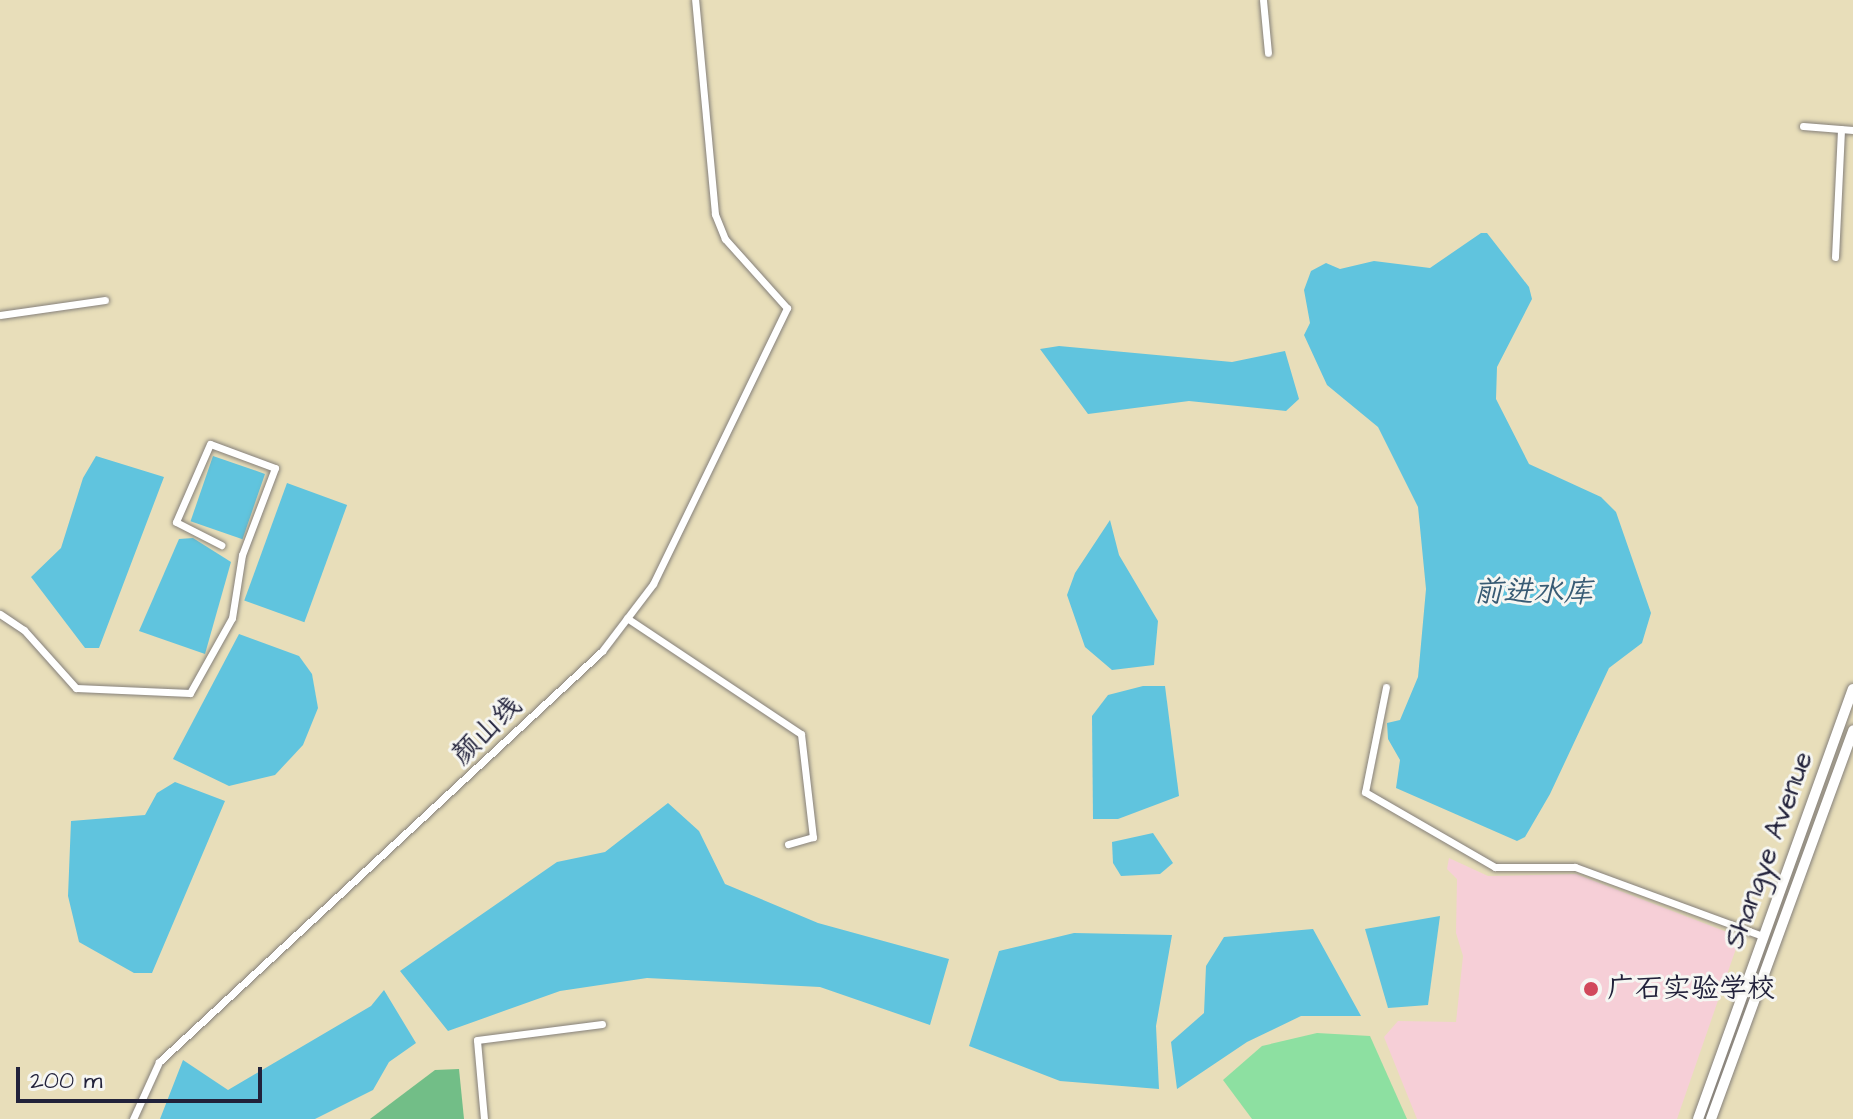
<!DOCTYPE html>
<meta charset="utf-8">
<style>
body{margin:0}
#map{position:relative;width:1853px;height:1119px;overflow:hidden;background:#e8deba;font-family:"Architects Daughter","LXGW WenKai TC",sans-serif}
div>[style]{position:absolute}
.built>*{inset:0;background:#f6cfd7}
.green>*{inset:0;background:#8de0a1}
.forest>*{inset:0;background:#72be87}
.water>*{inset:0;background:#60c4de;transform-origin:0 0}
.roads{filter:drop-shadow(0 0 2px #85807a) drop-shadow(0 0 2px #85807a)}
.street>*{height:7px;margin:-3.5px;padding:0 3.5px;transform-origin:3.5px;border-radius:3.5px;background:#fff}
.secondary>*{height:10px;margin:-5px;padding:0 5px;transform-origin:5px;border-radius:5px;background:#fff}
.dots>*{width:22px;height:22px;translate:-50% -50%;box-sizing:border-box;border:4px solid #f6f6f2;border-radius:50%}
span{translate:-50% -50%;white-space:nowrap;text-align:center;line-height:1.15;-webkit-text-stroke:6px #f6f6f2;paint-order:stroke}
.street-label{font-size:28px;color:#22223b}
.poi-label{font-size:28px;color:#22223b}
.left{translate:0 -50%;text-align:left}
.water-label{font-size:30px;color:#385b74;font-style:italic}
.scale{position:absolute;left:16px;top:1067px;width:246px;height:36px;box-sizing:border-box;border:4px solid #22223b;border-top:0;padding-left:10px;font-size:24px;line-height:28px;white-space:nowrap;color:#22223b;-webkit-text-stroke:6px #f6f6f2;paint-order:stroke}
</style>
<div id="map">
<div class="built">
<div style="clip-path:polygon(1449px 858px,1488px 876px,1576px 874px,1740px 937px,1677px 1119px,1417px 1119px,1384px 1037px,1398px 1021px,1456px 1022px,1463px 956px,1456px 933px,1457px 879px,1447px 869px)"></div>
</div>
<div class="green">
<div style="clip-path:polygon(1317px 1033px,1370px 1036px,1407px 1119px,1252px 1119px,1223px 1080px,1262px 1046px)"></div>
</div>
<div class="forest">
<div style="clip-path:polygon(459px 1069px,464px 1119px,370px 1119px,435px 1070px)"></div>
</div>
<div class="water">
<div style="clip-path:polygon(1481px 233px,1487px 233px,1529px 287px,1532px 299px,1497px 367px,1496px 399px,1529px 464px,1601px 497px,1616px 512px,1651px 613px,1642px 643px,1609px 668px,1550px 794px,1525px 837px,1517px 841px,1396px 788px,1400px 760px,1388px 739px,1387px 723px,1400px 720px,1418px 677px,1426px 589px,1418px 507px,1378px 427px,1327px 385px,1304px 335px,1310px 323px,1304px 290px,1311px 271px,1326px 263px,1340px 269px,1374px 261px,1430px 268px)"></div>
<div style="clip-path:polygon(1059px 346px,1232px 362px,1285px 351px,1299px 399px,1286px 411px,1189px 401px,1088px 414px,1040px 349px)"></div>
<div style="clip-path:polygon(96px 456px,164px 477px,99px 648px,85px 648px,31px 577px,61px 548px,83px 478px)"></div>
<div style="left:213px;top:456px;width:55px;height:69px;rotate:19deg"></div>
<div style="left:287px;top:483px;width:64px;height:125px;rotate:20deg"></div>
<div style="clip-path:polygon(1110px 520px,1119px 555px,1158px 621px,1154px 665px,1112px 670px,1085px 647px,1067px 595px,1075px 573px)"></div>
<div style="clip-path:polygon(193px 538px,231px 562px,205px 654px,139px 631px,179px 539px)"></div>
<div style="clip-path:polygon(239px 634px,299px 656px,312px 674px,318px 708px,303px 745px,275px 775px,229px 786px,173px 759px)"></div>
<div style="clip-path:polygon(1143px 686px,1165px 686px,1179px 796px,1118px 819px,1093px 819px,1092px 716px,1108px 695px)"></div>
<div style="clip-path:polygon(175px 782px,225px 801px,152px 973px,134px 973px,79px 942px,68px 896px,71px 821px,145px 815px,157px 793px)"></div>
<div style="clip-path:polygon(668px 803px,699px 831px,725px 884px,818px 923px,949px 959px,930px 1025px,820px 987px,647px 978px,560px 991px,448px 1031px,400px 971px,557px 862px,605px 852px)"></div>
<div style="clip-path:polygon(1153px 833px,1173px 863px,1160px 874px,1121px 876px,1113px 863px,1112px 842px)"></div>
<div style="clip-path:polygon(1440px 916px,1428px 1005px,1388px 1008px,1365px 929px)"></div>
<div style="clip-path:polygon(1313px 929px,1361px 1016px,1301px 1016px,1247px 1042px,1177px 1089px,1171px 1042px,1204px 1013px,1206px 966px,1224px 937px)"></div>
<div style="clip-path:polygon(1074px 933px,1172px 935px,1156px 1026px,1159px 1089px,1060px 1081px,969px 1046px,999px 951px)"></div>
<div style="clip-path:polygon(384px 990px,416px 1043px,389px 1062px,373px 1090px,315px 1119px,160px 1119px,183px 1060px,228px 1090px,371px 1006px)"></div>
</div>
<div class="roads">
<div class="street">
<div style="left:1263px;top:0;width:53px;rotate:84.6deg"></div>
<div style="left:1803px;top:126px;width:50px;rotate:4.6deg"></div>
<div style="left:1835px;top:257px;width:128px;rotate:-87.3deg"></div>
<div style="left:0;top:315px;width:106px;rotate:-8.1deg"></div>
<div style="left:0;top:614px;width:29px;rotate:34deg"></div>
<div style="left:24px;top:630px;width:78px;rotate:48.1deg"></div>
<div style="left:76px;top:688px;width:114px;rotate:2.5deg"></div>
<div style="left:190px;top:693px;width:86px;rotate:-60.8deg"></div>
<div style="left:232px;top:618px;width:64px;rotate:-81deg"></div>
<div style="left:242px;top:555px;width:93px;rotate:-69.2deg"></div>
<div style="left:275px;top:468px;width:69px;rotate:-159.7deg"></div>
<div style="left:210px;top:444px;width:85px;rotate:113.6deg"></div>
<div style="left:176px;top:522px;width:51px;rotate:27.1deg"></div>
<div style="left:627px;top:618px;width:209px;rotate:33.7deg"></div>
<div style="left:801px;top:734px;width:104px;rotate:83.4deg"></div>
<div style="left:813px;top:837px;width:26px;rotate:164deg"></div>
<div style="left:1386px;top:687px;width:107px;rotate:101.3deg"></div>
<div style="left:1365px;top:792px;width:150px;rotate:30deg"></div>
<div style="left:1495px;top:867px;width:80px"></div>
<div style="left:1575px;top:867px;width:200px;rotate:20.2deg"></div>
<div style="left:133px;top:1119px;width:63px;rotate:-65.5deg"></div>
<div style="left:159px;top:1062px;width:604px;rotate:-42.85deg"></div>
<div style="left:602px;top:651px;width:84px;rotate:-52.7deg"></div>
<div style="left:653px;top:584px;width:307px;rotate:-64.1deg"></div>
<div style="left:787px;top:308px;width:93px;rotate:-131.9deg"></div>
<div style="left:725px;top:239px;width:27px;rotate:-112deg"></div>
<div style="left:715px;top:214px;width:215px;rotate:-95.3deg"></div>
<div style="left:484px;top:1119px;width:79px;rotate:-95.1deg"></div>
<div style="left:477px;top:1040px;width:126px;rotate:-7.3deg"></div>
</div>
<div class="secondary">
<div style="left:1698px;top:1119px;width:457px;rotate:-70.2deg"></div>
<div style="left:1711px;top:1119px;width:414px;rotate:-69.9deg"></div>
</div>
</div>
<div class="dots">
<div style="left:1591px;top:989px;background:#d1495b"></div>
</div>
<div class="street-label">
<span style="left:487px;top:731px;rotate:-44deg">颜山线</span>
<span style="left:1769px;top:850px;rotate:-70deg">Shangye Avenue</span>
</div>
<div class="poi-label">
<span class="left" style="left:1607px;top:989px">广石实验学校</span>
</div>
<div class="water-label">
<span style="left:1533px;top:592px">前进水库</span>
</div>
<div class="scale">200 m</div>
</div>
